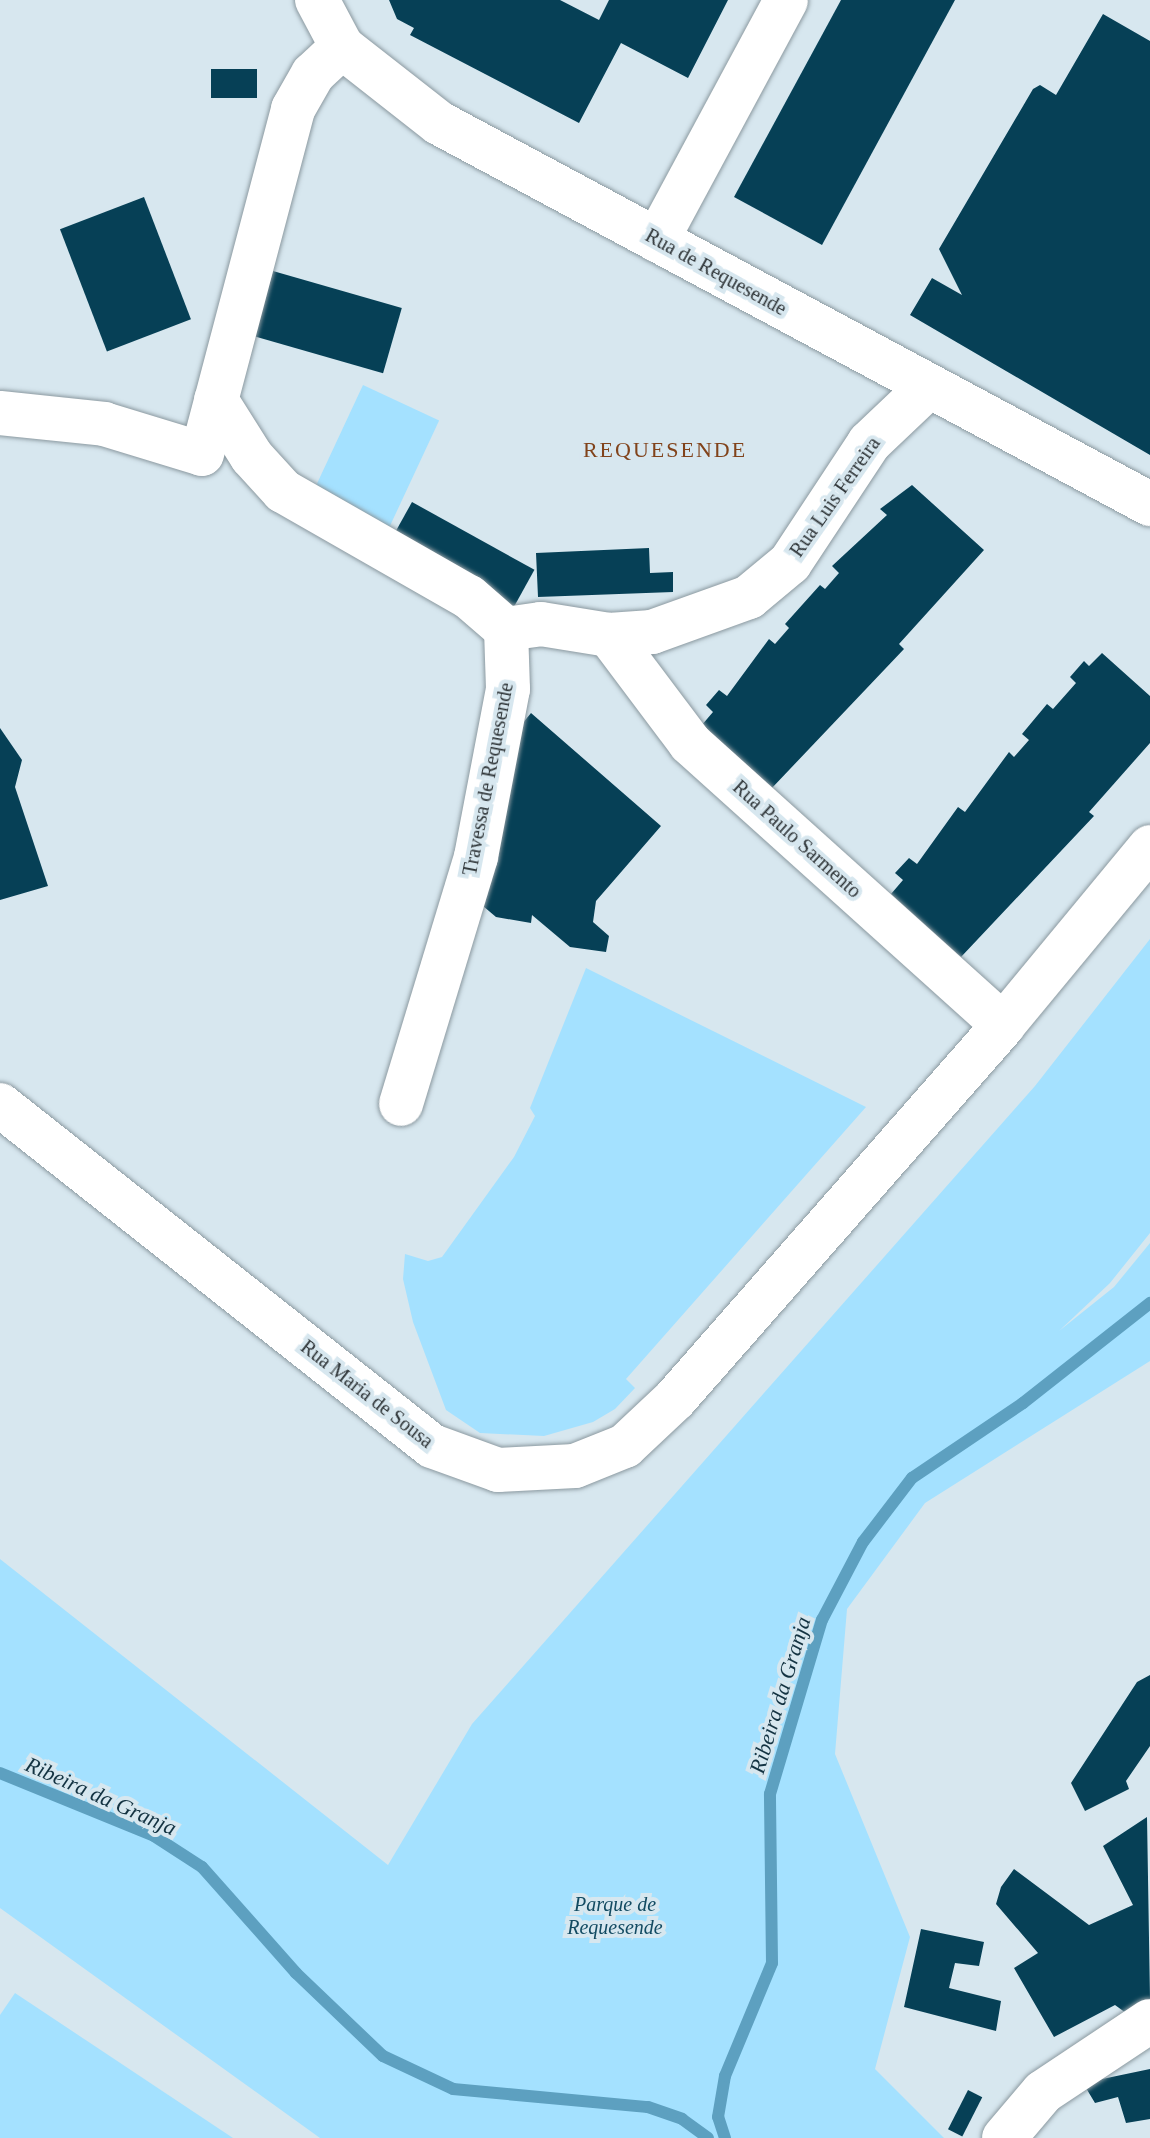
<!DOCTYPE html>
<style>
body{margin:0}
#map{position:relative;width:1150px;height:2138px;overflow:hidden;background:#d7e7ef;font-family:Georgia,serif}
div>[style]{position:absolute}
.green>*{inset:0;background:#a4e1ff;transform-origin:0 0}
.stream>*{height:12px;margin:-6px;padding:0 6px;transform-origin:6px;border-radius:6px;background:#5da0c0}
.building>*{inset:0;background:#064056;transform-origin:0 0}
.roads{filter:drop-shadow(0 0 2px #8b99a0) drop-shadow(0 0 2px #8b99a0)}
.minor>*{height:44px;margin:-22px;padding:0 22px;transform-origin:22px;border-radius:22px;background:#fff}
span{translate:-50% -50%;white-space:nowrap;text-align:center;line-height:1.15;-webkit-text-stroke:8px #d7e7ef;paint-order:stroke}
.street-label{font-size:20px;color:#2e3437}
.park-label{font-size:20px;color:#134b62;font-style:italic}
.neighbourhood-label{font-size:22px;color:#81431b;letter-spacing:2px}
.water-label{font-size:22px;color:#143342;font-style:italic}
</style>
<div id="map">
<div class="green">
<div style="left:363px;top:385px;width:84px;height:130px;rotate:25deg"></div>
<div style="clip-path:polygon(1150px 939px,1150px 1233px,1110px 1283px,1059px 1331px,1114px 1287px,1150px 1243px,1150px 1361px,925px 1503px,847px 1609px,835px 1754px,910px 1937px,875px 2069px,944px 2138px,320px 2138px,0 1908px,0 1559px,388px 1865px,472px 1724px,1035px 1086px)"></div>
<div style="clip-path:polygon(586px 968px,866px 1107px,626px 1379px,635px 1388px,615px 1409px,593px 1422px,544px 1436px,480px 1433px,446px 1410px,413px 1322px,403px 1279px,405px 1254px,428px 1261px,442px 1257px,514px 1157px,535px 1116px,530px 1108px)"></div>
<div style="clip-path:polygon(15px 1993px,233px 2138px,0 2138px,0 2015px)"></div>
</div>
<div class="stream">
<div style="left:0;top:1773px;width:166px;rotate:22.2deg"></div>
<div style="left:154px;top:1836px;width:57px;rotate:32.9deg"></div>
<div style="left:202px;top:1867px;width:142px;rotate:48.4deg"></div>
<div style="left:296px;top:1973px;width:120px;rotate:43.7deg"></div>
<div style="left:383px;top:2056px;width:77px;rotate:25.2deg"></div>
<div style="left:453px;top:2089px;width:196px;rotate:5.3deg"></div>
<div style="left:648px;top:2107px;width:36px;rotate:19deg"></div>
<div style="left:682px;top:2119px;width:32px;rotate:36deg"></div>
<div style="left:725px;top:2138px;width:22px;rotate:-108deg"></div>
<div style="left:718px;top:2117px;width:42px;rotate:-80.3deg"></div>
<div style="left:725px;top:2076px;width:122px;rotate:-67.4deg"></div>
<div style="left:772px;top:1963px;width:169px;rotate:-90.7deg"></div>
<div style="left:770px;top:1794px;width:182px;rotate:-73.4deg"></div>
<div style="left:822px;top:1620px;width:88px;rotate:-62.3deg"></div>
<div style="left:863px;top:1542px;width:81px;rotate:-52.6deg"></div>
<div style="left:912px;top:1478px;width:134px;rotate:-34deg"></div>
<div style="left:1023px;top:1403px;width:162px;rotate:-38.2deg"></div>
</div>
<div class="building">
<div style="clip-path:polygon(389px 0,560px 0,599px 20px,609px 0,728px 0,688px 78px,621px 43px,579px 123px,410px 35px,414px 28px,397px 19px)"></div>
<div style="clip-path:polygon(841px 0,955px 0,822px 245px,734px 197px)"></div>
<div style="clip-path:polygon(1103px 14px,1150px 41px,1150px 455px,910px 315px,932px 278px,962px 295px,939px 249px,1033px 89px,1040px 85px,1056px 95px)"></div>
<div style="left:211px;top:69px;width:46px;height:29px"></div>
<div style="left:144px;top:197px;width:131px;height:90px;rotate:69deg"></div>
<div style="left:273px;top:271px;width:134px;height:68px;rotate:16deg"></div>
<div style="clip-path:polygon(912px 485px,984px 550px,899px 644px,904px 649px,771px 789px,701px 726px,713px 712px,706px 705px,719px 690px,727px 696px,769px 639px,775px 644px,789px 628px,785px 624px,820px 585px,825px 589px,839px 573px,832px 566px,887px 515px,880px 509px)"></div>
<div style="left:412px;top:502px;width:140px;height:49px;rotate:29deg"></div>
<div style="clip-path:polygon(649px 548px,650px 573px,673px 572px,673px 592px,538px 597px,536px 553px)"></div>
<div style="clip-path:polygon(1102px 653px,1150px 696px,1150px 743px,1089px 812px,1094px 816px,961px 957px,891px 894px,903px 880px,895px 873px,909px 858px,917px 864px,958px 807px,965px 812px,1009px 752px,1014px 757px,1029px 740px,1022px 734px,1047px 704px,1053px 709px,1076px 683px,1070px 677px,1084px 661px,1089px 666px)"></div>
<div style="clip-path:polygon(531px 713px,661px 826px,596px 901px,593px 922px,609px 936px,606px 952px,570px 947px,532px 915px,531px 923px,496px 917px,483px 906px,508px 741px)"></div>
<div style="clip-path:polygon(0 728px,22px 760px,15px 787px,48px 886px,0 900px)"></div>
<div style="clip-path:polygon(1150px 1675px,1150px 1746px,1126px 1781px,1129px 1789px,1085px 1811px,1071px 1783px,1137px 1682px)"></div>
<div style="clip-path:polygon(1147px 1817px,1150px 1999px,1126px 2013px,1115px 2005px,1054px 2037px,1014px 1968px,1038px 1953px,996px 1904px,1001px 1887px,1014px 1869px,1089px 1925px,1133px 1905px,1103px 1846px)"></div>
<div style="clip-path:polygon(921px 1929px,984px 1942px,979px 1966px,955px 1963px,949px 1988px,1001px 2001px,996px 2031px,904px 2007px)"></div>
<div style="clip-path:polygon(1150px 2069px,1150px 2119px,1126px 2123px,1118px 2097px,1095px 2103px,1083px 2083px)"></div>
<div style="left:968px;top:2090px;width:16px;height:44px;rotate:27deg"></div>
</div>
<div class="roads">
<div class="minor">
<div style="left:317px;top:0;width:53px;rotate:62deg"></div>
<div style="left:342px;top:47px;width:123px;rotate:38.1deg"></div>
<div style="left:439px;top:123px;width:807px;rotate:28.19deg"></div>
<div style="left:657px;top:240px;width:272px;rotate:-61.7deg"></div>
<div style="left:216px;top:400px;width:67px;rotate:57.7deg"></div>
<div style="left:252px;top:457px;width:46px;rotate:47.6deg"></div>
<div style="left:283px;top:491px;width:214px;rotate:29.7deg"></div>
<div style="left:469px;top:597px;width:49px;rotate:40.9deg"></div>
<div style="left:506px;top:629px;width:60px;rotate:88.1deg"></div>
<div style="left:508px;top:689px;width:171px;rotate:100.8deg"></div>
<div style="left:476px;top:857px;width:258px;rotate:106.9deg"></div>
<div style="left:0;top:413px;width:105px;rotate:6deg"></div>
<div style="left:104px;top:424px;width:102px;rotate:17deg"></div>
<div style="left:202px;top:454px;width:357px;rotate:-75.2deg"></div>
<div style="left:293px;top:109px;width:40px;rotate:-60.3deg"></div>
<div style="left:313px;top:74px;width:40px;rotate:-43deg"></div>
<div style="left:506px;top:629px;width:35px;rotate:-8deg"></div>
<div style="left:541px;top:624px;width:69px;rotate:9.2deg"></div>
<div style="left:609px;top:635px;width:43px;rotate:-4deg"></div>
<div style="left:652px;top:632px;width:103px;rotate:-19.8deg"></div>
<div style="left:749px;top:597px;width:53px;rotate:-39.7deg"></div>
<div style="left:790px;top:563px;width:144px;rotate:-56.6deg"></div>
<div style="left:869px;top:443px;width:81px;rotate:-43.5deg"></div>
<div style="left:609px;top:635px;width:135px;rotate:53.1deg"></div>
<div style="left:690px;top:743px;width:421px;rotate:42deg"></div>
<div style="left:0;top:1105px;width:550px;rotate:38.29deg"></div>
<div style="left:432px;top:1446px;width:70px;rotate:20deg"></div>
<div style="left:498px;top:1470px;width:77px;rotate:-3deg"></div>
<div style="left:575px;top:1466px;width:54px;rotate:-21.8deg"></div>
<div style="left:625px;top:1446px;width:69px;rotate:-43.2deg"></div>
<div style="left:675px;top:1399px;width:497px;rotate:-48.7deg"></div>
<div style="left:1003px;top:1025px;width:231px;rotate:-50.4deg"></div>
<div style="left:1004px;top:2138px;width:60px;rotate:-49.7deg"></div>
<div style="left:1043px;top:2092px;width:128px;rotate:-33.6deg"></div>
</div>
</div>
<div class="street-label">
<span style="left:716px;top:272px;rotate:29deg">Rua de Requesende</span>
<span style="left:835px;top:497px;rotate:-55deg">Rua Luis Ferreira</span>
<span style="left:488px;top:779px;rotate:-79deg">Travessa de Requesende</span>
<span style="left:797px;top:839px;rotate:42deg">Rua Paulo Sarmento</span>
<span style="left:367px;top:1394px;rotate:38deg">Rua Maria de Sousa</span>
</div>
<div class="park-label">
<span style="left:615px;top:1916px">Parque de<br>Requesende</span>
</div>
<div class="neighbourhood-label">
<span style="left:665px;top:450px">REQUESENDE</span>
</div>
<div class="water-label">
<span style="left:780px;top:1695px;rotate:-73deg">Ribeira da Granja</span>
<span style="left:101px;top:1796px;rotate:24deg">Ribeira da Granja</span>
</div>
</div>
